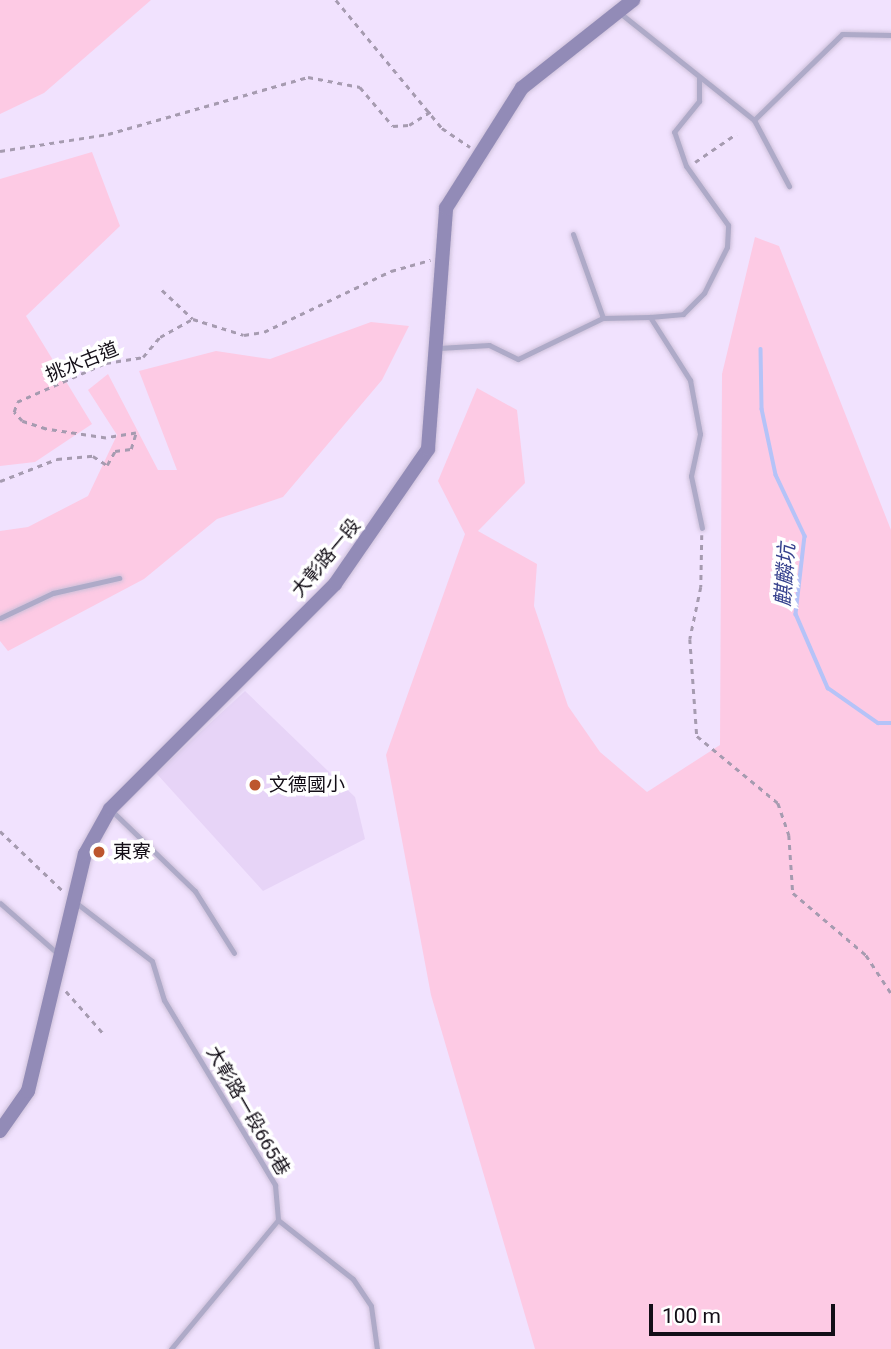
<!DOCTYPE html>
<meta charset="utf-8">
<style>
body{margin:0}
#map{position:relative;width:891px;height:1349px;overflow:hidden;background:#f1e2fe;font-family:Roboto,"Noto Sans TC",sans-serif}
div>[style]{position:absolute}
.built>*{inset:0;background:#e7d4f7}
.green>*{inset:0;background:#fdcae4}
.stream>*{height:3.5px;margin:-1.75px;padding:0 1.75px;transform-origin:1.75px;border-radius:1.75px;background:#b5c3f8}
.path>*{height:2.5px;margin-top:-1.25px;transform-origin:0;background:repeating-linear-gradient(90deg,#a69bb0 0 5px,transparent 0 10px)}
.roads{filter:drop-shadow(0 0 2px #cdc0d9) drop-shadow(0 0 2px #cdc0d9)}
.service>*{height:5px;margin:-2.5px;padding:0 2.5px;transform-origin:2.5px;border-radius:2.5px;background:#aeaac8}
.secondary>*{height:14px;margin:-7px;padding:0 7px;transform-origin:7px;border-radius:7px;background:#928bb7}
.dots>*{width:19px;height:19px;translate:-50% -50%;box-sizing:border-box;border:4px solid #fff;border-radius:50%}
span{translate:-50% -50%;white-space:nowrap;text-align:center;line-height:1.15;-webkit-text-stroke:7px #fff;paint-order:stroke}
.street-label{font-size:19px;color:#130e17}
.poi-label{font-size:19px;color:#130e17}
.left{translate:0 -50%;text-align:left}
.water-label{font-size:21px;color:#37428e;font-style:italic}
.scale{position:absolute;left:649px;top:1304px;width:186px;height:32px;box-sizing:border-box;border:4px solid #130e17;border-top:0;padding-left:9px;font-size:21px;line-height:24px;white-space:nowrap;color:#130e17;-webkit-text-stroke:5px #fff;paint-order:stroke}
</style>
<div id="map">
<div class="built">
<div style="clip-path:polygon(245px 691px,355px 797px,365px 839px,263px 891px,156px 773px)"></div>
</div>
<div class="green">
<div style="clip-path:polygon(0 0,151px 0,44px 93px,0 114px)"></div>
<div style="clip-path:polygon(92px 152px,120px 226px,26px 316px,92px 424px,35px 462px,0 466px,0 179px)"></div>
<div style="clip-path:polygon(755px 237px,779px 246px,891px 530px,891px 1349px,535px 1349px,431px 995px,386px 755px,465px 534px,438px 481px,477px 388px,517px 410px,525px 483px,478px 531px,537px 564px,534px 606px,568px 706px,600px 752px,647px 792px,720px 745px,722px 374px)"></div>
<div style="clip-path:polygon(371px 322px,409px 326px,382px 380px,283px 497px,217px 519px,144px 579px,8px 651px,0 641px,0 531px,28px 527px,88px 496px,117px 435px,88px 390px,108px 374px,158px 470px,177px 470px,139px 371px,216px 351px,270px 359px)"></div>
</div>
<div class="stream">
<div style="left:761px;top:349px;width:60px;rotate:89deg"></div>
<div style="left:762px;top:409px;width:67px;rotate:78deg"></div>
<div style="left:776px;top:475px;width:68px;rotate:64.6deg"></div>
<div style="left:805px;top:536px;width:79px;rotate:96.6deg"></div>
<div style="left:796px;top:614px;width:81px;rotate:66.6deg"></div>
<div style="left:828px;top:688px;width:61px;rotate:35deg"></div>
<div style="left:878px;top:723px;width:13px"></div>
</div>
<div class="path">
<div style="left:336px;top:0;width:166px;rotate:50.4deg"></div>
<div style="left:442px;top:128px;width:34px;rotate:34deg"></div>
<div style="left:0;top:151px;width:109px;rotate:-8.9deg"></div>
<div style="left:108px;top:134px;width:208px;rotate:-15.9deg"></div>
<div style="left:308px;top:77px;width:53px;rotate:10.9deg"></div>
<div style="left:360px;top:87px;width:51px;rotate:49.8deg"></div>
<div style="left:393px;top:126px;width:16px;rotate:-4deg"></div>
<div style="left:409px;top:125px;width:26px;rotate:-32deg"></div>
<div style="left:695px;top:162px;width:50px;rotate:-34.3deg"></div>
<div style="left:162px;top:290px;width:42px;rotate:43.1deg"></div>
<div style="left:193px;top:319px;width:53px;rotate:17.4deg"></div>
<div style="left:244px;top:335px;width:20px;rotate:-9deg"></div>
<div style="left:264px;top:332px;width:141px;rotate:-25.7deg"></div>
<div style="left:391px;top:271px;width:41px;rotate:-15.8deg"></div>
<div style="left:0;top:481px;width:61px;rotate:-21.1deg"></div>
<div style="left:57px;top:459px;width:36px;rotate:-5deg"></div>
<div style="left:93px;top:456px;width:17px;rotate:33deg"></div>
<div style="left:107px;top:465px;width:16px;rotate:-60deg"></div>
<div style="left:115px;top:451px;width:16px;rotate:-7deg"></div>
<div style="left:131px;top:449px;width:17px;rotate:-73deg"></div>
<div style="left:136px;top:433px;width:30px;rotate:171deg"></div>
<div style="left:106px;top:438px;width:61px;rotate:-171.5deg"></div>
<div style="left:46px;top:429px;width:25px;rotate:-162deg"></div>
<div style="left:22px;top:421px;width:12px;rotate:-132deg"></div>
<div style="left:14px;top:412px;width:10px;rotate:-73deg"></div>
<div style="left:17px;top:402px;width:97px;rotate:-23.7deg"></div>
<div style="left:106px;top:363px;width:37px;rotate:-9deg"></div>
<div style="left:143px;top:357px;width:26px;rotate:-50deg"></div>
<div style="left:160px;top:337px;width:38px;rotate:-29deg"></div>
<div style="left:702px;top:535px;width:52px;rotate:91.1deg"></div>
<div style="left:701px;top:587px;width:53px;rotate:101.9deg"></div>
<div style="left:690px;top:639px;width:97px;rotate:85.9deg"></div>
<div style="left:697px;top:736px;width:105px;rotate:39.6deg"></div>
<div style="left:778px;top:803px;width:34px;rotate:71deg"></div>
<div style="left:789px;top:835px;width:58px;rotate:86.1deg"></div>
<div style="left:793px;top:893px;width:96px;rotate:40.3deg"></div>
<div style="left:866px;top:955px;width:45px;rotate:56.7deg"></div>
<div style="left:0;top:831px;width:87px;rotate:43.6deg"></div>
<div style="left:66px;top:991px;width:56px;rotate:48.6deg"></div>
</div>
<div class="roads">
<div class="service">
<div style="left:620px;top:13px;width:171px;rotate:38.6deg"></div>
<div style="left:754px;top:120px;width:75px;rotate:62.1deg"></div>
<div style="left:754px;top:120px;width:123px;rotate:-44.3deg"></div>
<div style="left:842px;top:34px;width:49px;rotate:1.2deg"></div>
<div style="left:573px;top:234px;width:89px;rotate:70.3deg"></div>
<div style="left:650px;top:317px;width:33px;rotate:-5deg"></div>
<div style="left:683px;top:314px;width:30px;rotate:-45deg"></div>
<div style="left:704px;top:293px;width:51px;rotate:-63.4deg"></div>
<div style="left:727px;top:247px;width:22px;rotate:-87deg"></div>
<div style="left:728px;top:225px;width:72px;rotate:-125.4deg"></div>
<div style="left:686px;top:166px;width:36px;rotate:-109deg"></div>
<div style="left:674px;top:132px;width:40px;rotate:-51deg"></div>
<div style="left:699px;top:101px;width:24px;rotate:-90deg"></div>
<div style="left:439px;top:348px;width:50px;rotate:-3.4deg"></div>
<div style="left:489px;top:345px;width:32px;rotate:26deg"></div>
<div style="left:518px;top:359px;width:94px;rotate:-25.8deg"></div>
<div style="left:603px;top:318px;width:47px;rotate:-1.2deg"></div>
<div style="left:650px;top:317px;width:75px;rotate:57.6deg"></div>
<div style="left:690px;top:380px;width:55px;rotate:79.5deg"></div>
<div style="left:700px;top:434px;width:43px;rotate:102.1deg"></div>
<div style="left:691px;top:476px;width:53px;rotate:78.1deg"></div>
<div style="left:0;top:618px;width:59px;rotate:-25.3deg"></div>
<div style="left:53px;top:593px;width:68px;rotate:-12.8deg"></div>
<div style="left:111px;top:810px;width:117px;rotate:44deg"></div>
<div style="left:195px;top:891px;width:73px;rotate:57.8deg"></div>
<div style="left:75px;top:902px;width:97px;rotate:37.5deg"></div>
<div style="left:152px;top:961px;width:41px;rotate:72.9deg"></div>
<div style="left:164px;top:1000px;width:216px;rotate:59deg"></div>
<div style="left:275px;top:1185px;width:35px;rotate:85deg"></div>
<div style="left:278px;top:1220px;width:168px;rotate:129.7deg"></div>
<div style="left:0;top:903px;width:77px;rotate:41.3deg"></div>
<div style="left:278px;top:1220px;width:95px;rotate:38.2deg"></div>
<div style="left:353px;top:1279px;width:32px;rotate:56deg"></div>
<div style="left:371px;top:1306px;width:43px;rotate:82.1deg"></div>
</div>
<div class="secondary">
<div style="left:0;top:1131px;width:49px;rotate:-55deg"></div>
<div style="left:28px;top:1091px;width:244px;rotate:-76.5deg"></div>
<div style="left:85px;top:854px;width:51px;rotate:-60.9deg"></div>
<div style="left:110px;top:809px;width:318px;rotate:-45deg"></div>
<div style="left:335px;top:584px;width:164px;rotate:-55.4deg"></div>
<div style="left:428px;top:449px;width:242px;rotate:-85.7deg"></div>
<div style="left:446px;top:208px;width:142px;rotate:-57.7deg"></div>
<div style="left:522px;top:88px;width:142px;rotate:-38.4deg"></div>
</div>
</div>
<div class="dots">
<div style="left:255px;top:785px;background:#bd562e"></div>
<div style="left:99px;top:852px;background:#bd562e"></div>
</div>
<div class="street-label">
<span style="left:82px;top:362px;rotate:-22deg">挑水古道</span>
<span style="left:326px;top:558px;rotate:-50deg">大彰路一段</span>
<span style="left:248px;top:1111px;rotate:60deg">大彰路一段665巷</span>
</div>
<div class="poi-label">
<span class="left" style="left:269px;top:785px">文德國小</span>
<span class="left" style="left:113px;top:852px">東寮</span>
</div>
<div class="water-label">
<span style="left:785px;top:575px;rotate:-86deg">麒麟坑</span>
</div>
<div class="scale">100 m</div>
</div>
